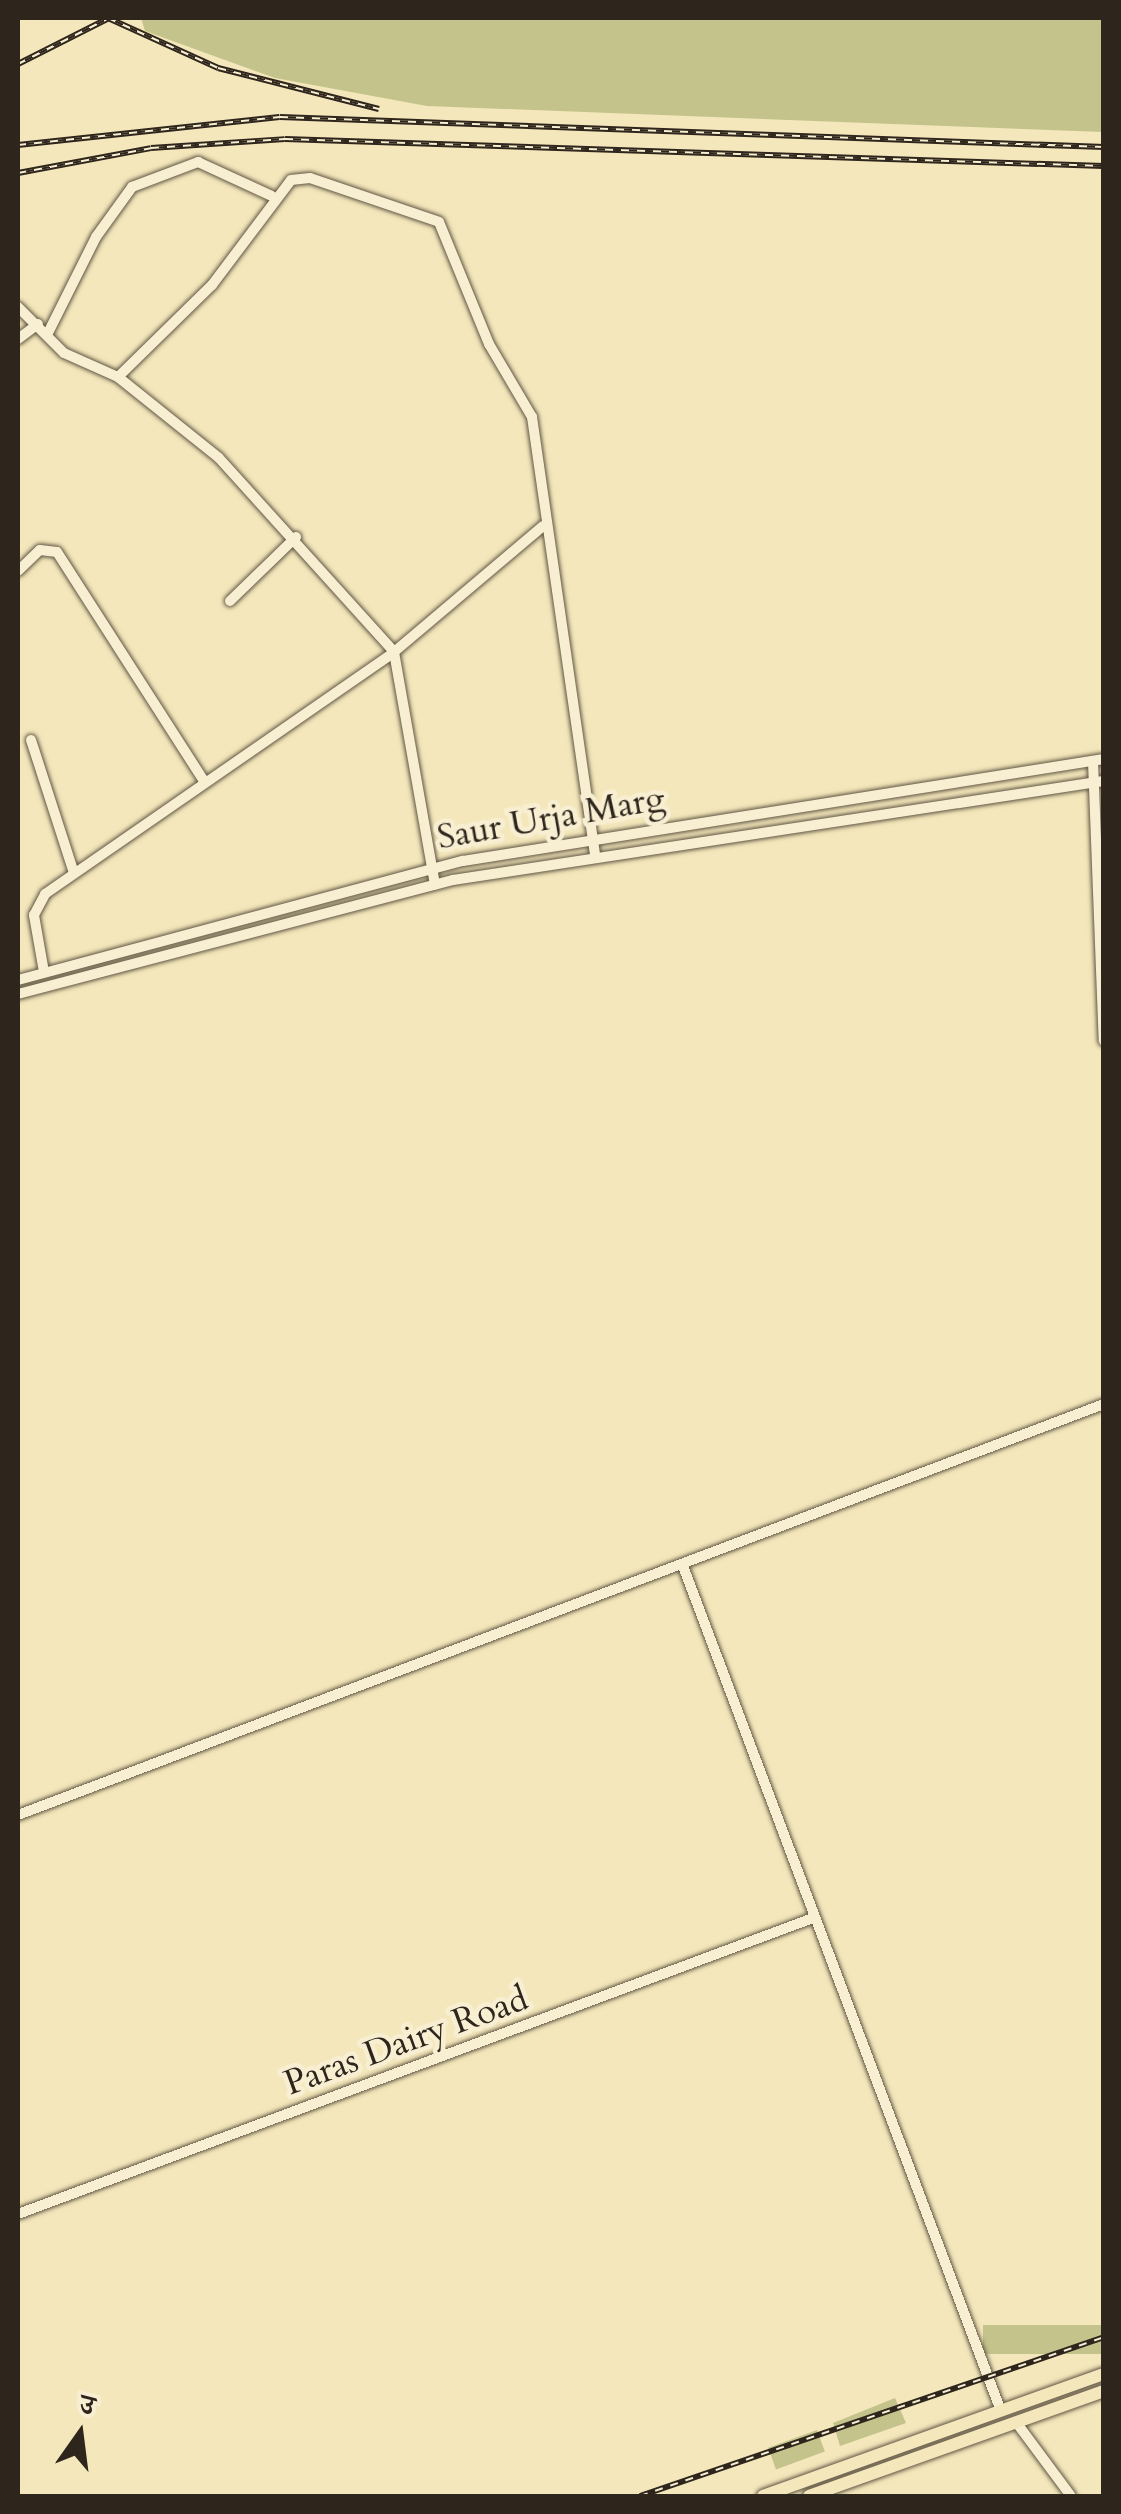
<!DOCTYPE html>
<meta charset="utf-8">
<style>
body{margin:0}
#map{position:relative;width:1121px;height:2514px;overflow:hidden;background:#f4e7bb;font-family:Cardo,"Noto Serif Devanagari",serif}
div>[style]{position:absolute}
.green>*{inset:0;background:#c4c38b;transform-origin:0 0}
.roads{filter:drop-shadow(0 0 2px #605644) drop-shadow(0 0 2px #605644)}
.minor>*{height:10px;margin:-5px;padding:0 5px;transform-origin:5px;border-radius:5px;background:#f8efd3}
.major>*{height:12px;margin:-6px;padding:0 6px;transform-origin:6px;border-radius:6px;background:#f4e7bb}
.rail>*{height:6px;margin-top:-3px;transform-origin:0;background:repeating-linear-gradient(90deg,#f8efd3 0 8px,#2e251c 0 16px);box-sizing:border-box;border-block:2px solid #2e251c}
span{translate:-50% -50%;white-space:nowrap;text-align:center;line-height:1.15;-webkit-text-stroke:9px #f8efd3;paint-order:stroke}
.street-label{font-size:35px;color:#2e251c}
.frame{position:absolute;inset:0;border:20px solid #2e251c;pointer-events:none}
.north{position:absolute;left:30px;top:2384px;width:100px;height:100px;-webkit-text-stroke:8px #f8efd3;paint-order:stroke;rotate:14deg;font-size:28px;font-weight:700;line-height:40px;text-align:center;color:#2e251c}
.north::after{content:'';display:block;margin:auto;width:35px;height:45px;background:#2e251c;clip-path:polygon(50% 0,100% 100%,50% 72%,0 100%)}
</style>
<div id="map">
<div class="green">
<div style="clip-path:polygon(141px 18px,1103px 18px,1103px 132px,427px 106px,275px 78px,145px 31px)"></div>
<div style="left:1103px;top:2325px;width:29px;height:120px;rotate:90deg"></div>
<div style="clip-path:polygon(895px 2398px,906px 2423px,840px 2446px,833px 2423px)"></div>
<div style="left:817px;top:2430px;width:23px;height:52px;rotate:70deg"></div>
</div>
<div class="roads">
<div class="minor">
<div style="left:18px;top:307px;width:65px;rotate:45deg"></div>
<div style="left:64px;top:353px;width:59px;rotate:24deg"></div>
<div style="left:118px;top:377px;width:129px;rotate:38.7deg"></div>
<div style="left:219px;top:458px;width:261px;rotate:47.9deg"></div>
<div style="left:394px;top:652px;width:236px;rotate:80deg"></div>
<div style="left:48px;top:333px;width:107px;rotate:-63.4deg"></div>
<div style="left:96px;top:237px;width:62px;rotate:-54.2deg"></div>
<div style="left:132px;top:187px;width:71px;rotate:-20.7deg"></div>
<div style="left:198px;top:162px;width:81px;rotate:24.7deg"></div>
<div style="left:18px;top:339px;width:25px;rotate:-37deg"></div>
<div style="left:118px;top:377px;width:132px;rotate:-44.4deg"></div>
<div style="left:212px;top:285px;width:131px;rotate:-53deg"></div>
<div style="left:291px;top:180px;width:19px;rotate:-6deg"></div>
<div style="left:310px;top:178px;width:136px;rotate:18.8deg"></div>
<div style="left:439px;top:222px;width:132px;rotate:67.7deg"></div>
<div style="left:489px;top:344px;width:85px;rotate:59.5deg"></div>
<div style="left:532px;top:417px;width:443px;rotate:81.8deg"></div>
<div style="left:18px;top:571px;width:30px;rotate:-44deg"></div>
<div style="left:40px;top:550px;width:17px;rotate:7deg"></div>
<div style="left:57px;top:552px;width:270px;rotate:57.3deg"></div>
<div style="left:230px;top:601px;width:92px;rotate:-44.1deg"></div>
<div style="left:31px;top:740px;width:140px;rotate:72.1deg"></div>
<div style="left:1093px;top:761px;width:280px;rotate:87.8deg"></div>
<div style="left:44px;top:972px;width:58px;rotate:-100deg"></div>
<div style="left:34px;top:915px;width:24px;rotate:-62deg"></div>
<div style="left:45px;top:894px;width:425px;rotate:-34.7deg"></div>
<div style="left:394px;top:652px;width:195px;rotate:-40.2deg"></div>
<div style="left:18px;top:980px;width:461px;rotate:-15deg"></div>
<div style="left:463px;top:861px;width:649px;rotate:-9.04deg"></div>
<div style="left:18px;top:994px;width:450px;rotate:-14.7deg"></div>
<div style="left:453px;top:880px;width:658px;rotate:-8.65deg"></div>
<div style="left:683px;top:1566px;width:903px;rotate:69.38deg"></div>
<div style="left:18px;top:1815px;width:1161px;rotate:-20.73deg"></div>
<div style="left:18px;top:2214px;width:848px;rotate:-20.42deg"></div>
<div style="left:1016px;top:2422px;width:92px;rotate:53.4deg"></div>
</div>
<div class="major">
<div style="left:763px;top:2496px;width:362px;rotate:-19.7deg"></div>
<div style="left:809px;top:2496px;width:313px;rotate:-19.6deg"></div>
</div>
</div>
<div class="rail">
<div style="left:108px;top:18px;width:121px;rotate:24.4deg"></div>
<div style="left:218px;top:68px;width:166px;rotate:14.3deg"></div>
<div style="left:18px;top:64px;width:102px;rotate:-26.8deg"></div>
<div style="left:18px;top:145px;width:263px;rotate:-6.1deg"></div>
<div style="left:280px;top:117px;width:825px;rotate:2.09deg"></div>
<div style="left:18px;top:173px;width:135px;rotate:-10.6deg"></div>
<div style="left:151px;top:148px;width:134px;rotate:-3.8deg"></div>
<div style="left:285px;top:139px;width:819px;rotate:1.89deg"></div>
<div style="left:640px;top:2496px;width:490px;rotate:-18.9deg"></div>
</div>
<div class="street-label">
<span style="left:551px;top:818px;rotate:-10deg">Saur Urja Marg</span>
<span style="left:406px;top:2041px;rotate:-20deg">Paras Dairy Road</span>
</div>
<div class="frame"></div>
<div class="north">उ</div>
</div>
